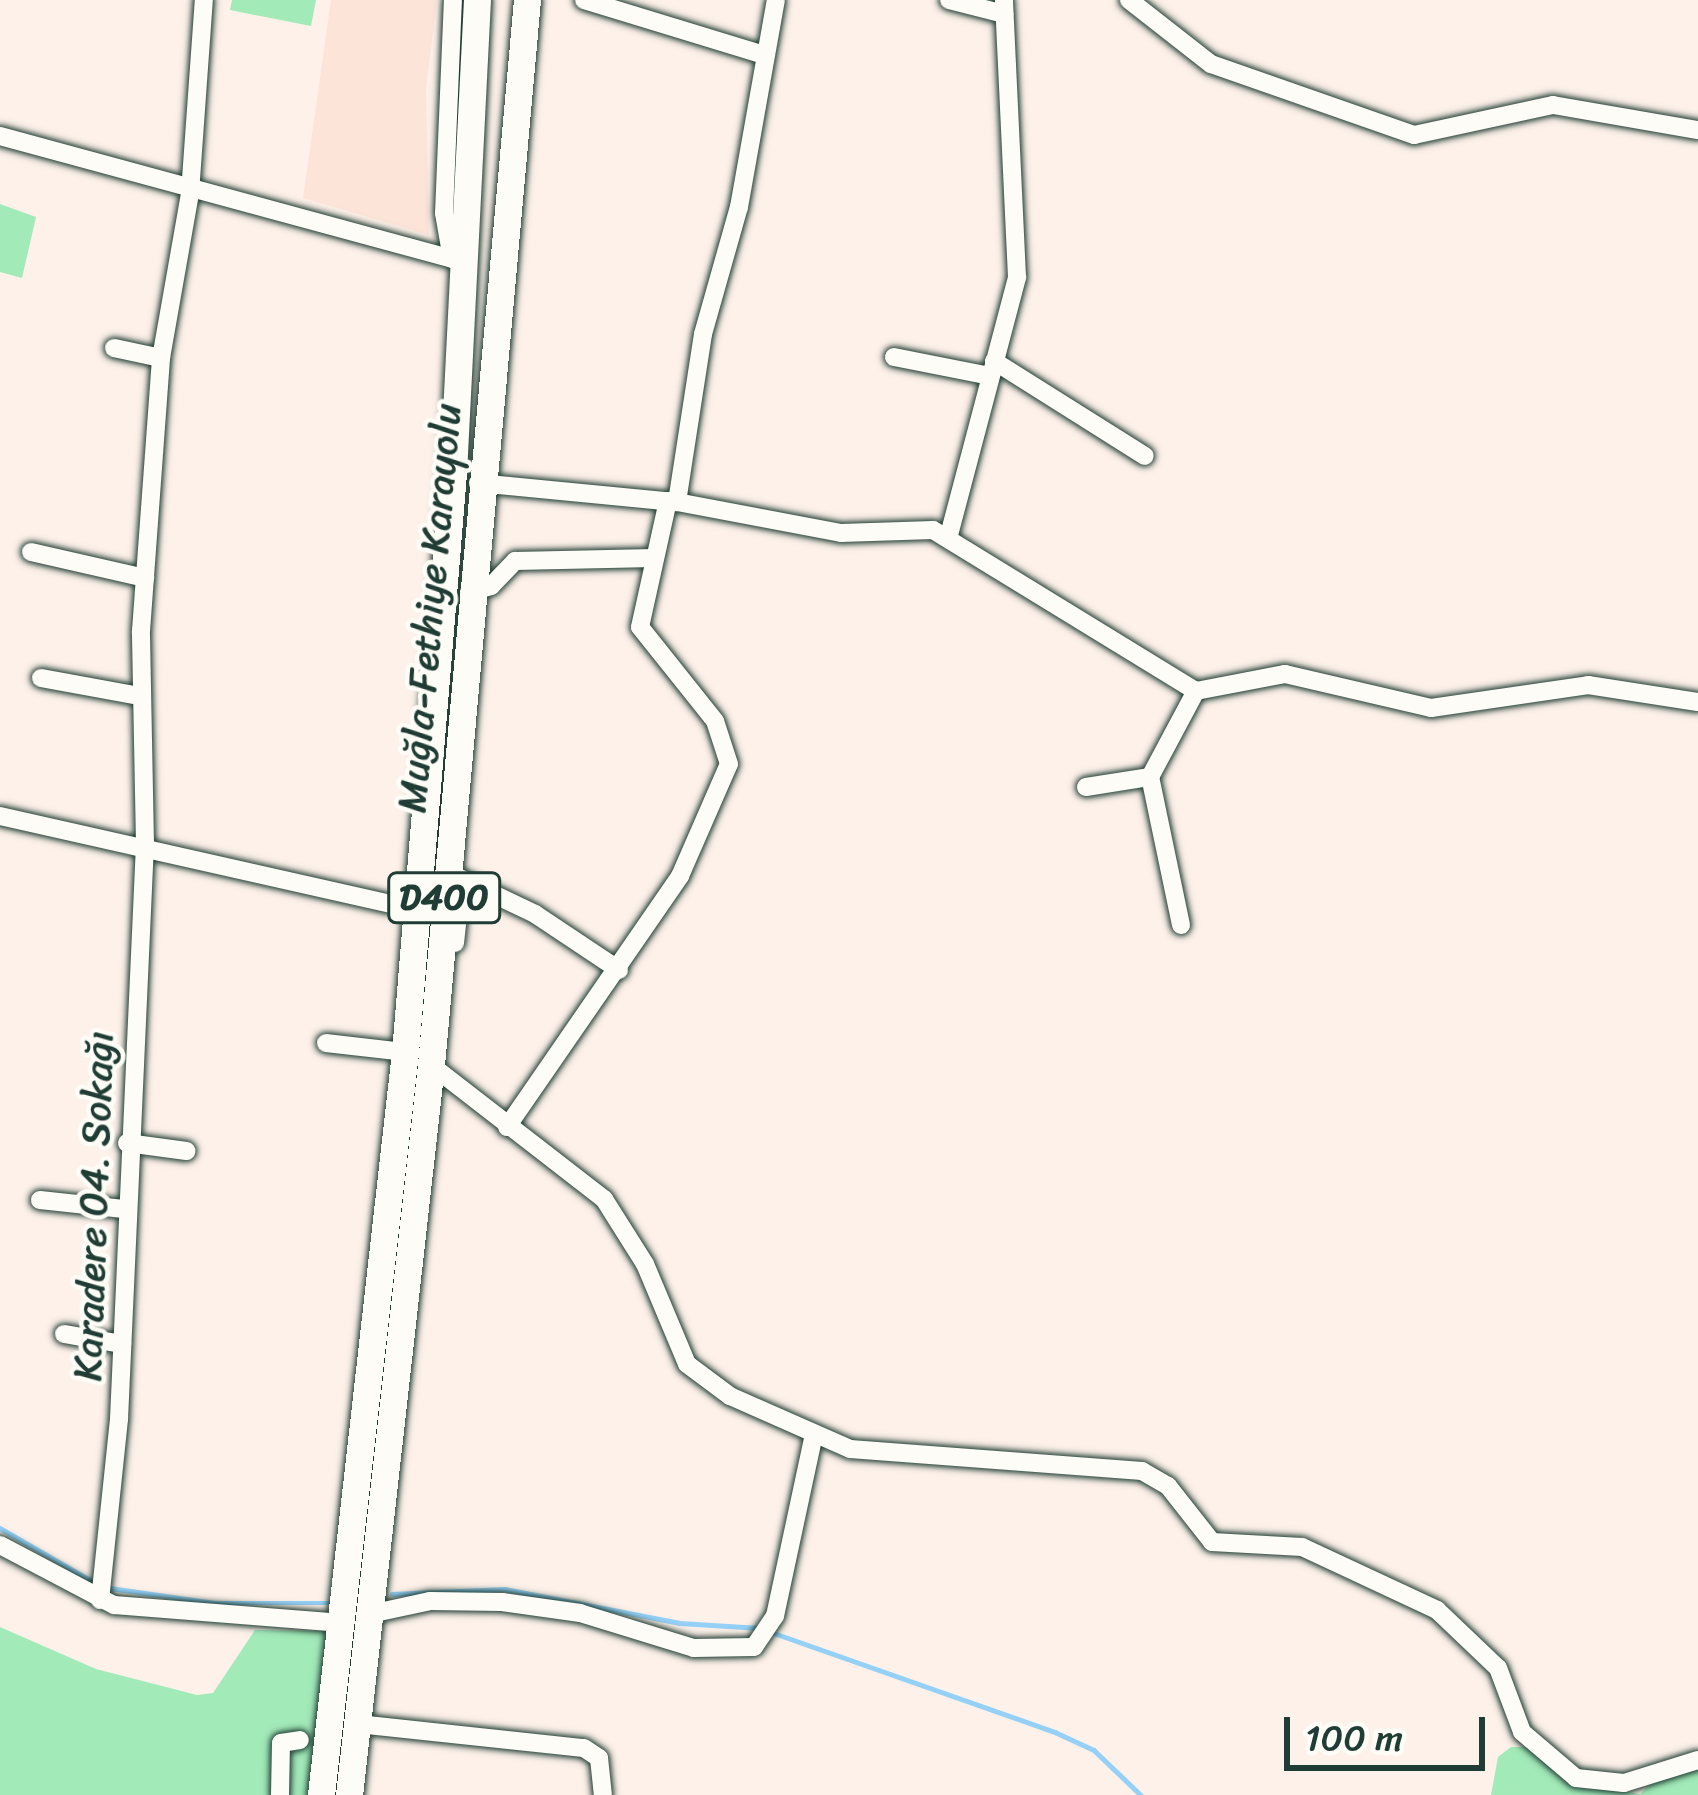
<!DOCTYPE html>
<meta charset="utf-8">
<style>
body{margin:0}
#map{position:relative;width:1698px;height:1795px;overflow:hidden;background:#fdf1e9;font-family:Sriracha,sans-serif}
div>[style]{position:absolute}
.built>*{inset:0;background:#fde4d8}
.green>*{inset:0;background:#a2eab8}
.stream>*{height:4.5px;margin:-2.25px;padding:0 2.25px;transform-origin:2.25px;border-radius:2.25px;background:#95d0f6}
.roads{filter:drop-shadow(0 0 3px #1f3d34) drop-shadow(0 0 3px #1f3d34)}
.minor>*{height:18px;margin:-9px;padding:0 9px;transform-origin:9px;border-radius:9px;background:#fdfcf7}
.highway>*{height:27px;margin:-13.5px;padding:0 13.5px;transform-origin:13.5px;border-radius:13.5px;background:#fdfcf7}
span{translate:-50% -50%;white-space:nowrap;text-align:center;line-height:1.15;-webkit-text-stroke:9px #fdfcf7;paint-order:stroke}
.shield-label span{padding:3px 9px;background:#fdfcf7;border:3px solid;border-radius:9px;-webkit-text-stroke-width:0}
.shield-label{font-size:36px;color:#1f3d34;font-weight:700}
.street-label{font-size:39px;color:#1f3d34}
.scale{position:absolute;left:1284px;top:1717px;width:201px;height:54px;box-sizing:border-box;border:6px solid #1f3d34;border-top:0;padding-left:15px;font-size:36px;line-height:42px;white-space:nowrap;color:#1f3d34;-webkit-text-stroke:9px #fdfcf7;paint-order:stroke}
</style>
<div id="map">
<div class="built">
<div style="clip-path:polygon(331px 0,437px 0,426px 89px,429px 235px,303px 198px)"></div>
</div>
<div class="green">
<div style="clip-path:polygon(232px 0,316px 0,311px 26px,230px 10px)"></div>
<div style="clip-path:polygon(0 204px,36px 217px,22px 278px,0 272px)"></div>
<div style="clip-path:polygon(0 1627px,96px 1669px,197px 1695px,213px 1693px,255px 1630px,333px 1631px,308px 1795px,0 1795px)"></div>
<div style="clip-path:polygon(1511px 1747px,1527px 1747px,1591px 1786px,1640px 1794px,1669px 1766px,1698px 1757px,1698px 1795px,1491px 1795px,1498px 1757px)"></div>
</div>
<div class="stream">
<div style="left:0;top:1528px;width:108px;rotate:29.9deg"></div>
<div style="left:110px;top:1588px;width:107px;rotate:8.1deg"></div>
<div style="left:216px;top:1603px;width:113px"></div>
<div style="left:392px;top:1594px;width:113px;rotate:-2.5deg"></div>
<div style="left:505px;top:1589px;width:178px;rotate:11deg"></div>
<div style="left:680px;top:1623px;width:80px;rotate:3.6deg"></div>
<div style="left:771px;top:1632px;width:301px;rotate:19.4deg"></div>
<div style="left:1055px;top:1732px;width:43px;rotate:24.8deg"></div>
<div style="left:1094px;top:1750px;width:65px;rotate:43.8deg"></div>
</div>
<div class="roads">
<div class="minor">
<div style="left:584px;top:0;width:185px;rotate:17deg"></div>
<div style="left:949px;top:0;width:57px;rotate:14.3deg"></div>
<div style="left:1129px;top:0;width:104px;rotate:38deg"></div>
<div style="left:1211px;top:64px;width:215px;rotate:19.3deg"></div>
<div style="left:1414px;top:135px;width:142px;rotate:-12.2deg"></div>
<div style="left:1553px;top:105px;width:147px;rotate:9.8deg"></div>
<div style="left:0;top:136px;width:482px;rotate:15.2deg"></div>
<div style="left:452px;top:259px;width:47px;rotate:-99.9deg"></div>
<div style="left:444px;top:213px;width:213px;rotate:-87.6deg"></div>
<div style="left:114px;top:348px;width:48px;rotate:12deg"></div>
<div style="left:894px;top:357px;width:98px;rotate:11.2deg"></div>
<div style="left:994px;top:361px;width:178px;rotate:32.2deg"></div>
<div style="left:478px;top:483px;width:200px;rotate:5.5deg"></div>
<div style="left:677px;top:502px;width:167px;rotate:10.7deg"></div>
<div style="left:841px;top:533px;width:92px;rotate:-1.9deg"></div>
<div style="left:933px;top:530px;width:308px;rotate:31.5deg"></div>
<div style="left:1196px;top:691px;width:91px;rotate:-10.8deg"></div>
<div style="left:1285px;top:674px;width:150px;rotate:13.1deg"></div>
<div style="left:1431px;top:708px;width:159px;rotate:-8.3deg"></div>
<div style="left:1588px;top:685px;width:111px;rotate:8.8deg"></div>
<div style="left:677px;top:502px;width:170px;rotate:-81.2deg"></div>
<div style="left:703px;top:334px;width:132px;rotate:-74.2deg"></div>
<div style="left:739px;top:207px;width:210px;rotate:-79.9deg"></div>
<div style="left:949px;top:535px;width:267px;rotate:-75.2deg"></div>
<div style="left:1017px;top:277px;width:277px;rotate:-92.7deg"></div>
<div style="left:31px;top:552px;width:117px;rotate:12.8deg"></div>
<div style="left:469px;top:592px;width:23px;rotate:-15deg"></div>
<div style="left:491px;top:586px;width:35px;rotate:-46deg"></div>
<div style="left:515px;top:561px;width:139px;rotate:-1.2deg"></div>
<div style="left:41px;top:678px;width:100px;rotate:10.4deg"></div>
<div style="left:1086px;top:787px;width:65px;rotate:-8.9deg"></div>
<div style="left:0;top:816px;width:428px;rotate:12.7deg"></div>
<div style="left:447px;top:872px;width:98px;rotate:25.5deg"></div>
<div style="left:535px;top:914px;width:101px;rotate:33.7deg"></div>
<div style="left:1181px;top:925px;width:151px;rotate:-101.8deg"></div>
<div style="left:1150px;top:777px;width:98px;rotate:-61.9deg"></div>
<div style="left:455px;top:943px;width:64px;rotate:-83.8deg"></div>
<div style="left:326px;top:1043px;width:80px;rotate:6.5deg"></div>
<div style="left:431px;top:1065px;width:219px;rotate:37.8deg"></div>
<div style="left:604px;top:1199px;width:77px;rotate:57.8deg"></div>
<div style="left:645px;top:1264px;width:108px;rotate:67.2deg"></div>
<div style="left:687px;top:1364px;width:54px;rotate:36.7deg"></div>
<div style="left:730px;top:1396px;width:131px;rotate:23.8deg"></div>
<div style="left:850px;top:1449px;width:293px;rotate:4.3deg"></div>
<div style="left:1142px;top:1471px;width:30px;rotate:30deg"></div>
<div style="left:1168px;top:1486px;width:71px;rotate:51.8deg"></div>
<div style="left:1212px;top:1542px;width:90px;rotate:3.2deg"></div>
<div style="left:1302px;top:1547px;width:149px;rotate:25deg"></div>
<div style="left:1437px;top:1610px;width:84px;rotate:43.6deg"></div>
<div style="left:1498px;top:1668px;width:68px;rotate:69.4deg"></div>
<div style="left:1522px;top:1732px;width:71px;rotate:40.4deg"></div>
<div style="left:1576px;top:1778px;width:48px;rotate:5.9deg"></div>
<div style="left:1624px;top:1783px;width:77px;rotate:-17.3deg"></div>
<div style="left:507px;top:1127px;width:305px;rotate:-55.4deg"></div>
<div style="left:680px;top:876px;width:122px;rotate:-66.4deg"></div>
<div style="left:729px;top:764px;width:45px;rotate:-108deg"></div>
<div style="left:715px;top:721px;width:120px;rotate:-128.6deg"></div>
<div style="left:640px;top:627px;width:129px;rotate:-77.5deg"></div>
<div style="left:127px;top:1143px;width:60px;rotate:7.7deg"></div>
<div style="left:40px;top:1200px;width:84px;rotate:6.1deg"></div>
<div style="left:64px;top:1334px;width:59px;rotate:9.8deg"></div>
<div style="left:0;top:1545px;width:129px;rotate:27.8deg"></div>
<div style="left:114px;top:1605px;width:229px;rotate:4.5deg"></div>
<div style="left:100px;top:1600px;width:182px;rotate:-84deg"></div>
<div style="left:119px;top:1419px;width:576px;rotate:-87.41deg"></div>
<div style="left:145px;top:844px;width:213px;rotate:-91.1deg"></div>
<div style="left:141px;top:631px;width:274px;rotate:-85.8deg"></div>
<div style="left:161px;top:358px;width:168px;rotate:-80deg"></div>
<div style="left:190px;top:193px;width:194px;rotate:-85.9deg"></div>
<div style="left:370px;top:1614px;width:61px;rotate:-12.2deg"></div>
<div style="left:430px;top:1601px;width:72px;rotate:0.8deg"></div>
<div style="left:502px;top:1602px;width:79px;rotate:8deg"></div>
<div style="left:580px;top:1613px;width:119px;rotate:17.1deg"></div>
<div style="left:694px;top:1648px;width:60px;rotate:-1deg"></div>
<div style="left:754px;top:1647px;width:37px;rotate:-56deg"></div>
<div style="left:775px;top:1616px;width:182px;rotate:-77.9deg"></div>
<div style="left:358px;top:1724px;width:227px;rotate:6.1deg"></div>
<div style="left:584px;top:1748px;width:18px;rotate:34deg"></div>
<div style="left:599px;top:1758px;width:37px;rotate:84deg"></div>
<div style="left:280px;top:1795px;width:52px;rotate:-88.9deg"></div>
<div style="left:281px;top:1743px;width:19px;rotate:-9deg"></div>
</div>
<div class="highway">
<div style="left:321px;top:1795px;width:748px;rotate:-83.55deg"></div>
<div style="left:405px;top:1052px;width:581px;rotate:-85.26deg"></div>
<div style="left:453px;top:473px;width:474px;rotate:-87.1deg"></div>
<div style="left:349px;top:1795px;width:735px;rotate:-83.59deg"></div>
<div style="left:431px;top:1065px;width:1069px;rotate:-84.85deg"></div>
</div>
</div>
<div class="shield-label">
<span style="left:444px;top:898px">D400</span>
</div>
<div class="street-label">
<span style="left:430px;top:608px;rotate:-85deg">Muğla-Fethiye Karayolu</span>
<span style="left:94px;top:1206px;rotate:-88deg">Karadere 04. Sokağı</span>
</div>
<div class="scale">100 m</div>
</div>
